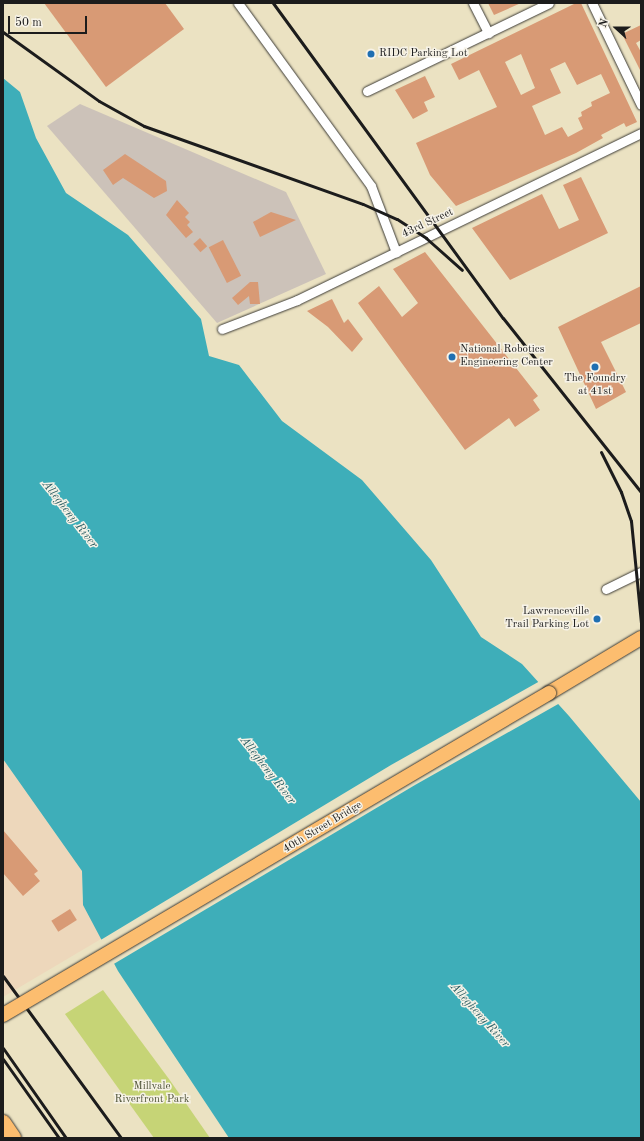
<!DOCTYPE html>
<style>
body{margin:0}
#map{position:relative;width:644px;height:1141px;overflow:hidden;background:#ebe2c2;font-family:"Old Standard TT",serif}
div>[style]{position:absolute}
.built>*{inset:0;background:#edd7bb}
.industrial>*{inset:0;background:#ccc2b9}
.green>*{inset:0;background:#c6d476}
.water>*{inset:0;background:#3eaeb9}
.pier>*{inset:0;background:#ebe2c2}
.building>*{inset:0;background:#d89a75;transform-origin:0 0}
.roads{filter:drop-shadow(0 0 1px #3b3a35) drop-shadow(0 0 1px #3b3a35)}
.minor>*{height:9px;margin:-4.5px;padding:0 4.5px;transform-origin:4.5px;border-radius:4.5px;background:#fff}
.primary>*{height:14px;margin:-7px;padding:0 7px;transform-origin:7px;border-radius:7px;background:#fcbd6f}
.motorway>*{height:16px;margin:-8px;padding:0 8px;transform-origin:8px;border-radius:8px;background:#fcbd6f}
.rail>*{height:3px;margin:-1.5px;padding:0 1.5px;transform-origin:1.5px;border-radius:1.5px;background:#1c1c1c}
.bridges{filter:drop-shadow(0 0 1px #3b3a35) drop-shadow(0 0 1px #3b3a35)}
.primary-bridge>*{height:14px;margin:-7px;padding:0 7px;transform-origin:7px;border-radius:7px;background:#fcbd6f}
.dots>*{width:11px;height:11px;translate:-50% -50%;box-sizing:border-box;border:2px solid #f7f3e8;border-radius:50%}
span{translate:-50% -50%;white-space:nowrap;text-align:center;line-height:1.15;-webkit-text-stroke:3px #f7f3e8;paint-order:stroke}
.poi-label{font-size:11px;color:#1c1c1c}
.left{translate:0 -50%;text-align:left}
.right{translate:-100% -50%;text-align:right}
.street-label{font-size:11px;color:#1c1c1c}
.park-label{font-size:11px;color:#4f5337}
.water-label{font-size:12px;color:#2b5e63;font-style:italic}
.frame{position:absolute;inset:0;border:4px solid #1c1c1c;pointer-events:none}
.north{position:absolute;left:596px;top:8px;width:40px;height:40px;-webkit-text-stroke:3px #f7f3e8;paint-order:stroke;rotate:291deg;font-size:11px;font-weight:700;line-height:16px;text-align:center;color:#1c1c1c}
.north::after{content:'';display:block;margin:auto;width:14px;height:18px;background:#1c1c1c;clip-path:polygon(50% 0,100% 100%,50% 72%,0 100%)}
.scale{position:absolute;left:8px;top:16px;width:79px;height:18px;box-sizing:border-box;border:2px solid #1c1c1c;border-top:0;padding-left:5px;font-size:12px;line-height:14px;white-space:nowrap;color:#1c1c1c;-webkit-text-stroke:3px #f7f3e8;paint-order:stroke}
</style>
<div id="map">
<div class="built">
<div style="clip-path:polygon(3px 759px,82px 871px,82px 899px,101px 939px,3px 997px)"></div>
</div>
<div class="industrial">
<div style="clip-path:polygon(80px 104px,286px 192px,326px 274px,217px 323px,47px 126px)"></div>
</div>
<div class="green">
<div style="clip-path:polygon(103px 990px,169px 1079px,210px 1138px,154px 1138px,65px 1014px)"></div>
</div>
<div class="water">
<div style="clip-path:polygon(3px 78px,20px 92px,36px 138px,66px 193px,128px 235px,201px 319px,209px 356px,239px 365px,282px 421px,362px 480px,431px 560px,481px 637px,522px 664px,569px 716px,641px 802px,641px 1138px,229px 1138px,118px 971px,83px 905px,82px 871px,3px 759px)"></div>
</div>
<div class="pier">
<div style="clip-path:polygon(540px 681px,560px 703px,415px 785px,112px 965px,99px 941px,391px 765px)"></div>
</div>
<div class="building">
<div style="clip-path:polygon(44px 3px,165px 3px,184px 29px,106px 87px)"></div>
<div style="clip-path:polygon(488px 3px,521px 3px,494px 15px)"></div>
<div style="clip-path:polygon(evenodd,576px 3px,581px 3px,637px 122px,626px 127px,624px 123px,601px 135px,603px 138px,576px 153px,456px 206px,430px 175px,416px 143px,497px 107px,479px 70px,459px 80px,451px 64px,576px 3px,521px 54px,535px 88px,521px 95px,505px 62px,521px 54px,576px 3px,565px 62px,577px 85px,601px 74px,610px 93px,591px 102px,592px 106px,581px 112px,582px 116px,578px 118px,583px 129px,568px 137px,562px 127px,545px 135px,532px 106px,561px 93px,550px 69px,565px 62px)"></div>
<div style="clip-path:polygon(641px 25px,641px 40px,636px 43px,641px 52px,641px 72px,622px 34px)"></div>
<div style="clip-path:polygon(425px 76px,435px 97px,424px 102px,428px 111px,413px 119px,395px 90px)"></div>
<div style="clip-path:polygon(125px 154px,166px 181px,167px 191px,154px 198px,123px 178px,113px 185px,103px 170px)"></div>
<div style="clip-path:polygon(581px 177px,608px 233px,510px 280px,472px 228px,542px 194px,559px 229px,579px 220px,563px 185px)"></div>
<div style="clip-path:polygon(177px 200px,189px 213px,185px 217px,190px 222px,187px 225px,193px 232px,186px 238px,166px 215px)"></div>
<div style="clip-path:polygon(271px 212px,296px 220px,260px 237px,253px 222px)"></div>
<div style="left:200px;top:238px;width:11px;height:9px;rotate:49deg"></div>
<div style="left:223px;top:240px;width:40px;height:16px;rotate:63deg"></div>
<div style="clip-path:polygon(425px 252px,538px 396px,533px 400px,540px 410px,515px 427px,509px 418px,465px 450px,358px 303px,379px 286px,402px 317px,418px 303px,393px 269px)"></div>
<div style="clip-path:polygon(250px 282px,258px 282px,260px 304px,250px 304px,249px 296px,238px 305px,232px 298px)"></div>
<div style="clip-path:polygon(641px 286px,641px 323px,601px 342px,626px 392px,596px 409px,558px 327px)"></div>
<div style="clip-path:polygon(332px 299px,344px 323px,348px 319px,363px 339px,352px 352px,328px 327px,307px 311px)"></div>
<div style="clip-path:polygon(3px 830px,38px 871px,34px 874px,40px 881px,23px 896px,3px 873px)"></div>
<div style="left:70px;top:909px;width:13px;height:22px;rotate:58deg"></div>
</div>
<div class="roads">
<div class="minor">
<div style="left:238px;top:3px;width:226px;rotate:54deg"></div>
<div style="left:371px;top:186px;width:71px;rotate:69.3deg"></div>
<div style="left:473px;top:3px;width:34px;rotate:63deg"></div>
<div style="left:592px;top:3px;width:113px;rotate:64.3deg"></div>
<div style="left:367px;top:91px;width:202px;rotate:-25.8deg"></div>
<div style="left:222px;top:329px;width:80px;rotate:-21.1deg"></div>
<div style="left:297px;top:300px;width:382px;rotate:-25.9deg"></div>
<div style="left:606px;top:589px;width:39px;rotate:-26deg"></div>
</div>
<div class="primary">
<div style="left:549px;top:693px;width:107px;rotate:-30.9deg"></div>
</div>
<div class="motorway">
<div style="left:3px;top:1123px;width:18px;rotate:56deg"></div>
</div>
</div>
<div class="rail">
<div style="left:273px;top:3px;width:390px;rotate:53.9deg"></div>
<div style="left:503px;top:318px;width:222px;rotate:51.6deg"></div>
<div style="left:3px;top:32px;width:118px;rotate:35.7deg"></div>
<div style="left:99px;top:101px;width:51px;rotate:29.1deg"></div>
<div style="left:144px;top:126px;width:232px;rotate:19.6deg"></div>
<div style="left:363px;top:204px;width:37px;rotate:24deg"></div>
<div style="left:397px;top:219px;width:35px;rotate:33deg"></div>
<div style="left:426px;top:238px;width:48px;rotate:41.6deg"></div>
<div style="left:601px;top:452px;width:45px;rotate:63.4deg"></div>
<div style="left:621px;top:492px;width:31px;rotate:71deg"></div>
<div style="left:631px;top:521px;width:102px;rotate:84.4deg"></div>
<div style="left:3px;top:976px;width:200px;rotate:53.9deg"></div>
<div style="left:3px;top:1048px;width:110px;rotate:55deg"></div>
<div style="left:3px;top:1059px;width:97px;rotate:54.7deg"></div>
</div>
<div class="bridges">
<div class="primary-bridge">
<div style="left:3px;top:1015px;width:634px;rotate:-30.53deg"></div>
</div>
</div>
<div class="dots">
<div style="left:371px;top:54px;background:#1f6fb2"></div>
<div style="left:452px;top:357px;background:#1f6fb2"></div>
<div style="left:595px;top:367px;background:#1f6fb2"></div>
<div style="left:597px;top:619px;background:#1f6fb2"></div>
</div>
<div class="poi-label">
<span class="left" style="left:379px;top:54px">RIDC Parking Lot</span>
<span class="left" style="left:460px;top:357px">National Robotics<br>Engineering Center</span>
<span style="left:595px;top:386px">The Foundry<br>at 41st</span>
<span class="right" style="left:589px;top:619px">Lawrenceville<br>Trail Parking Lot</span>
</div>
<div class="street-label">
<span style="left:428px;top:224px;rotate:-25deg">43rd Street</span>
<span style="left:323px;top:828px;rotate:-31deg">40th Street Bridge</span>
</div>
<div class="park-label">
<span style="left:152px;top:1094px">Millvale<br>Riverfront Park</span>
</div>
<div class="water-label">
<span style="left:69px;top:515px;rotate:52deg">Allegheny River</span>
<span style="left:267px;top:771px;rotate:52deg">Allegheny River</span>
<span style="left:479px;top:1016px;rotate:48deg">Allegheny River</span>
</div>
<div class="frame"></div>
<div class="north">N</div>
<div class="scale">50 m</div>
</div>
